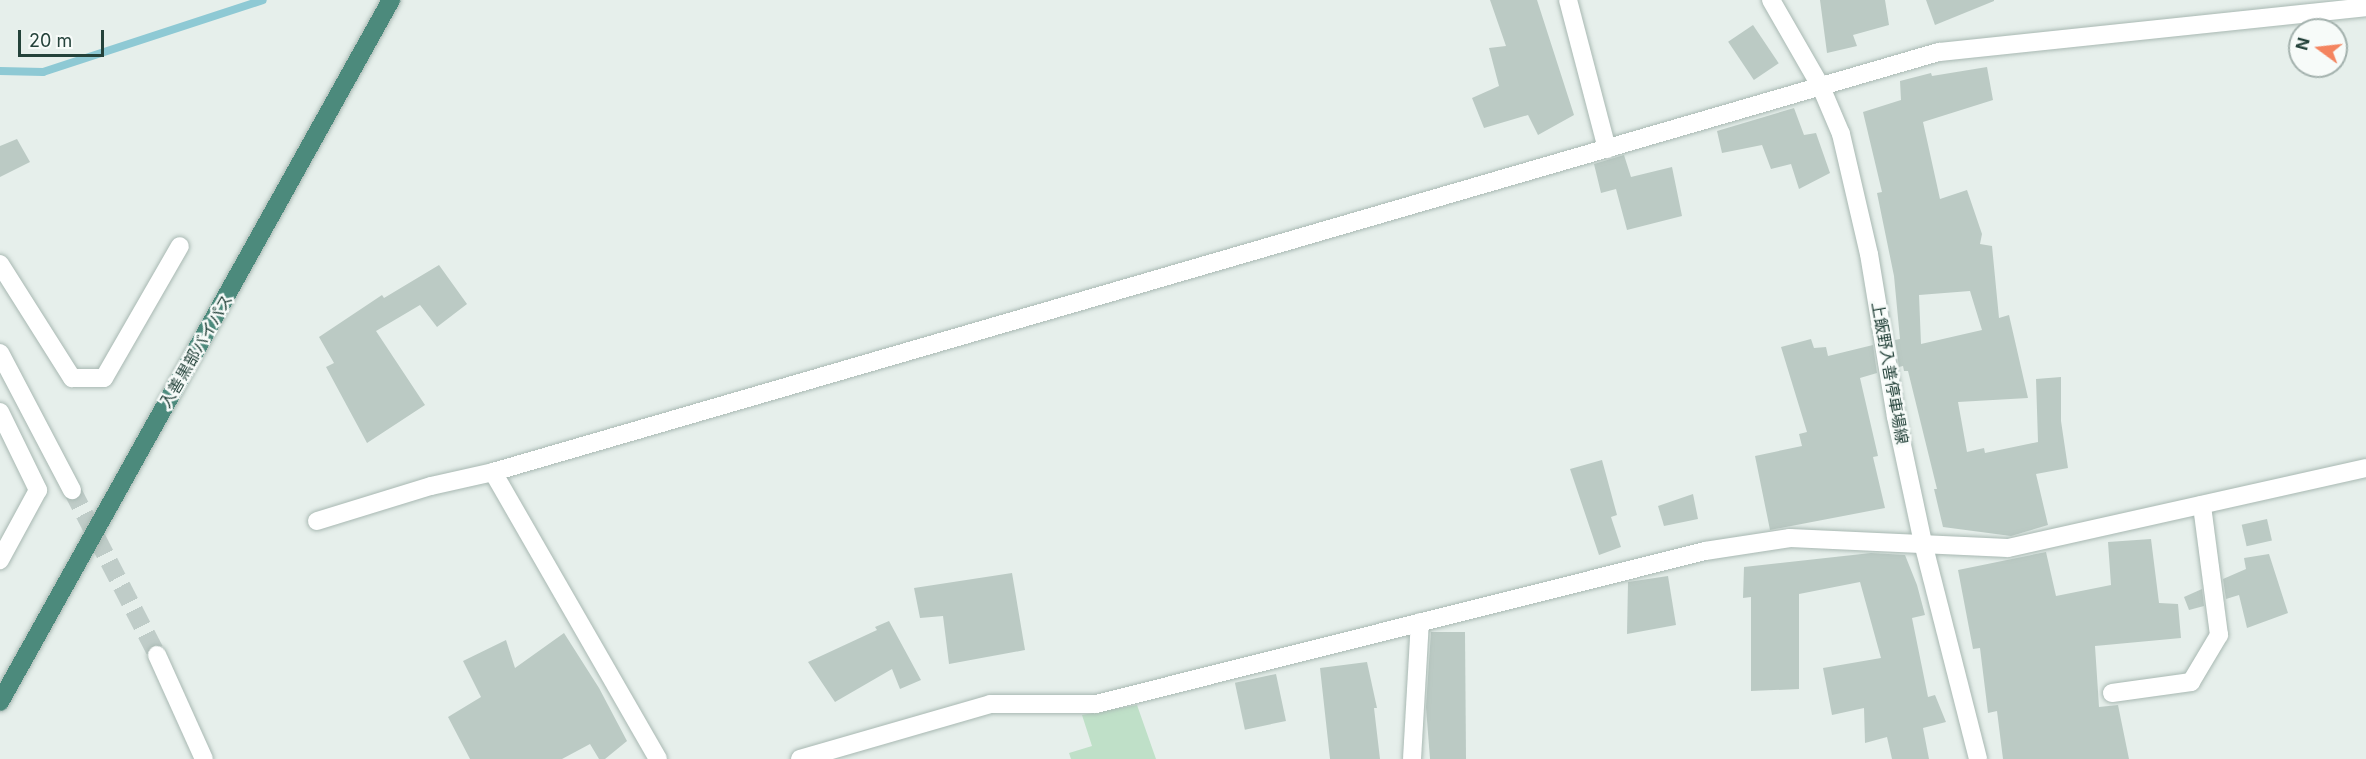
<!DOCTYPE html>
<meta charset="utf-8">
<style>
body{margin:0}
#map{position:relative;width:2366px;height:759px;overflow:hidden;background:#e6efeb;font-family:Inter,"Noto Sans JP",sans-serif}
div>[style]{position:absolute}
.green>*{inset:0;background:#bfe0c8}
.stream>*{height:8px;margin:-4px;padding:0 4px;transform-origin:4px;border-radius:4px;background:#8ec9d4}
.building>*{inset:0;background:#bbcac4;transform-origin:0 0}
.tertiary-tunnel>*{height:18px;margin-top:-9px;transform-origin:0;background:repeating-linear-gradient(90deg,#bfccc8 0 18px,transparent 0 27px)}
.roads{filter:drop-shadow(0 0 2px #a8b8b2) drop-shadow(0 0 2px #a8b8b2)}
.minor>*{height:18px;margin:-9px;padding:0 9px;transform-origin:9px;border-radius:9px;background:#fff}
.tertiary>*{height:18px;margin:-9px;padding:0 9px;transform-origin:9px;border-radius:9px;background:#fff}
.secondary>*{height:18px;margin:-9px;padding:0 9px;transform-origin:9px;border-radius:9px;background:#fff}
.trunk>*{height:18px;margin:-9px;padding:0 9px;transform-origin:9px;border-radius:9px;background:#4c8a7c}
span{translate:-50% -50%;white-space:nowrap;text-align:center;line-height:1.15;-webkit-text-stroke:5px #f7fbf9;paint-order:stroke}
.street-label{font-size:16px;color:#24423a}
.north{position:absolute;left:2288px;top:18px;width:60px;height:60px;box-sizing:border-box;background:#f7fbf9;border:2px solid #a3b1ad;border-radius:50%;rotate:285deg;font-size:16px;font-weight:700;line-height:24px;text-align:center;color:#24423a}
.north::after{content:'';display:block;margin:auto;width:21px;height:27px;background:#f4845f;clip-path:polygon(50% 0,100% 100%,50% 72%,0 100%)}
.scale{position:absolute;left:18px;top:30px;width:86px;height:27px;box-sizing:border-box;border:3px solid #24423a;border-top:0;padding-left:8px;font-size:18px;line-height:21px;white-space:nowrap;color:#24423a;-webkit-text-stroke:4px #f7fbf9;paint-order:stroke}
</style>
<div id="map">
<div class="green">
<div style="clip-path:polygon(1137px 705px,1156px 759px,1071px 759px,1069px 753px,1092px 746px,1082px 715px)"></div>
</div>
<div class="stream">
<div style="left:0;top:71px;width:43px;rotate:1.3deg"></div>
<div style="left:43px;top:72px;width:231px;rotate:-18.1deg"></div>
</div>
<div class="building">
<div style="clip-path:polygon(1490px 0,1537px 0,1574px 115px,1538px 135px,1528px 115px,1484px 128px,1472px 98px,1499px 86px,1489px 48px,1506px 46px)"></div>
<div style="clip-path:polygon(1820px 0,1885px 0,1889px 25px,1853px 35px,1857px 46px,1827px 53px)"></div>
<div style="clip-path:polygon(1926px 0,1994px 0,1994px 1px,1935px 25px)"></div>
<div style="left:1753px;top:25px;width:46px;height:30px;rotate:56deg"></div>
<div style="clip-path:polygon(evenodd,1987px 67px,1993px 100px,1923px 122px,1940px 199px,1967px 190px,1982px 234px,1980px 244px,1992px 246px,1999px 318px,2009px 315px,2028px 398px,1958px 402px,1967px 452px,1984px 448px,1985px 453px,2038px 442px,2036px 379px,2061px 377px,2061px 421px,2068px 468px,2036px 474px,2048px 525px,2011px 536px,1943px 527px,1934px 489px,1937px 489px,1908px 371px,1904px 371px,1903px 366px,1899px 367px,1895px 340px,1900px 339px,1894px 276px,1877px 193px,1882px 192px,1863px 112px,1901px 100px,1900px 81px,1931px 73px,1932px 76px,1987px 67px,1970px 291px,1982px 330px,1921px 344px,1919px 295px,1970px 291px)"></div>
<div style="clip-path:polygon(1794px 108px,1804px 135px,1816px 133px,1830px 173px,1799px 189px,1791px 164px,1771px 169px,1762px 145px,1722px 153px,1717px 131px)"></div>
<div style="clip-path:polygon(17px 139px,30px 162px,0 177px,0 146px)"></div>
<div style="clip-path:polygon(1624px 155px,1631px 177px,1672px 167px,1682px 216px,1627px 230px,1616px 189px,1601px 193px,1594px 164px)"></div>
<div style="clip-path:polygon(439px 265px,467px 304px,437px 327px,420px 305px,376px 331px,425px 405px,367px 443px,326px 367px,334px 363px,319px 337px,382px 295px,384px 298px)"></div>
<div style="clip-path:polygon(1811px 339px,1814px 348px,1826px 347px,1828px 356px,1873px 345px,1877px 373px,1860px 378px,1878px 456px,1873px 457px,1885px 508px,1770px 530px,1755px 456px,1802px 446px,1799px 434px,1807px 432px,1781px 347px)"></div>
<div style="clip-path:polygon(1602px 460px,1617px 515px,1611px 517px,1621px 547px,1599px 555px,1570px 469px)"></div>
<div style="clip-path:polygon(1693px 494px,1698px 519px,1664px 526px,1658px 506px)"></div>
<div style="left:2267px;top:519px;width:22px;height:26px;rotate:77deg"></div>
<div style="clip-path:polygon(2151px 539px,2159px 603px,2178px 604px,2181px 638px,2095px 646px,2099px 707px,2118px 705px,2129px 759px,2003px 759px,1997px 711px,1988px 713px,1980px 648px,1973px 649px,1958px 570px,2046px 552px,2056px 596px,2111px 585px,2108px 542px)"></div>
<div style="clip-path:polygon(1871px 553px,1905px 555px,1917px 585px,1925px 615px,1912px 618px,1928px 697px,1935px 695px,1946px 722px,1923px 728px,1929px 759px,1892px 759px,1887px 737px,1865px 743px,1864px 708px,1832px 715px,1823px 668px,1881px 658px,1860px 582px,1799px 594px,1799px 689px,1751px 691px,1751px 597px,1743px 598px,1744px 567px)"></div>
<div style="clip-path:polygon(2269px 554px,2288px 613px,2247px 628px,2239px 595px,2226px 599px,2223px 579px,2246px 569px,2244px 558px)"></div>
<div style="clip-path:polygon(1012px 573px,1025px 650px,949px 664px,943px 616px,920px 618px,914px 588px)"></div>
<div style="clip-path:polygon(1668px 576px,1676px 625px,1627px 634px,1628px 582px)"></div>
<div style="clip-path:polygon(2202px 589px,2204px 606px,2189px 610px,2184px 597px)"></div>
<div style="clip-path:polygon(889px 621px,921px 680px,900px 689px,892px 669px,835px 702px,808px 662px,877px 630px,875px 627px)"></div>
<div style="clip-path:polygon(1431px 632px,1465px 632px,1466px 759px,1430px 759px,1426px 707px)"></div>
<div style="clip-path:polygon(564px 633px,599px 688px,627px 741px,605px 759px,599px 759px,590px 744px,562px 759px,470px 759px,448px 717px,481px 697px,463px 661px,506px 640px,515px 668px)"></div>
<div style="clip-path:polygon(1367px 662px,1377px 708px,1374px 708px,1380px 759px,1330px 759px,1320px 668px)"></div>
<div style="left:1276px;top:674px;width:48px;height:42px;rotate:78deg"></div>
</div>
<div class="tertiary-tunnel">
<div style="left:72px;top:490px;width:186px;rotate:62.7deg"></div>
</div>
<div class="roads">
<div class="minor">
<div style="left:1568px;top:0;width:154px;rotate:75.3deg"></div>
<div style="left:0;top:264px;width:135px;rotate:57.7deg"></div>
<div style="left:72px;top:378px;width:32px"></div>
<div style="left:104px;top:378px;width:152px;rotate:-60.1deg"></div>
<div style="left:0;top:412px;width:87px;rotate:64deg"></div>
<div style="left:38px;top:490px;width:80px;rotate:118.5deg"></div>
<div style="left:493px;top:472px;width:331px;rotate:60.1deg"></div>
<div style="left:317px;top:521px;width:119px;rotate:-17.1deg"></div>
<div style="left:431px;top:486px;width:64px;rotate:-12.7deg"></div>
<div style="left:493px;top:472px;width:1506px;rotate:-16.2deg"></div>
<div style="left:1939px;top:52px;width:429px;rotate:-6deg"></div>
<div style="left:2112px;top:693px;width:80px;rotate:-7.9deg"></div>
<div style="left:2191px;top:682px;width:55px;rotate:-59.2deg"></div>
<div style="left:2219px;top:635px;width:131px;rotate:-97.5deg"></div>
<div style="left:800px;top:759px;width:198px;rotate:-16.1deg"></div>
<div style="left:990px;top:704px;width:106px"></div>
<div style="left:1096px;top:704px;width:628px;rotate:-14.1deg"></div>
<div style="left:1705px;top:551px;width:86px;rotate:-8.7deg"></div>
<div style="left:1790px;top:538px;width:218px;rotate:2.6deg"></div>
<div style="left:2008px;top:548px;width:367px;rotate:-12.6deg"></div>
<div style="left:1412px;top:759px;width:137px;rotate:-86.7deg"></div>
</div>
<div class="tertiary">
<div style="left:0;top:353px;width:155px;rotate:62.3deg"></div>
<div style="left:157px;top:655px;width:114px;rotate:65.7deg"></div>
</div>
<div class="secondary">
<div style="left:1771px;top:0;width:100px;rotate:60.1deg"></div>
<div style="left:1821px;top:87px;width:51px;rotate:66.9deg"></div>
<div style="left:1841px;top:134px;width:123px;rotate:76.9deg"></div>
<div style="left:1869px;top:254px;width:165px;rotate:80.6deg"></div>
<div style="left:1896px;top:417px;width:129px;rotate:77.9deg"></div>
<div style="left:1923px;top:543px;width:223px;rotate:75.7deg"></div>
</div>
<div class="trunk">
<div style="left:0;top:702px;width:804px;rotate:-60.88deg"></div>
</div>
</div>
<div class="street-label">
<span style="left:196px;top:351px;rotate:-60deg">入善黒部バイパス</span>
<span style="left:1890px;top:373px;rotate:80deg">上飯野入善停車場線</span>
</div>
<div class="north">N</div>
<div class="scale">20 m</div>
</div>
